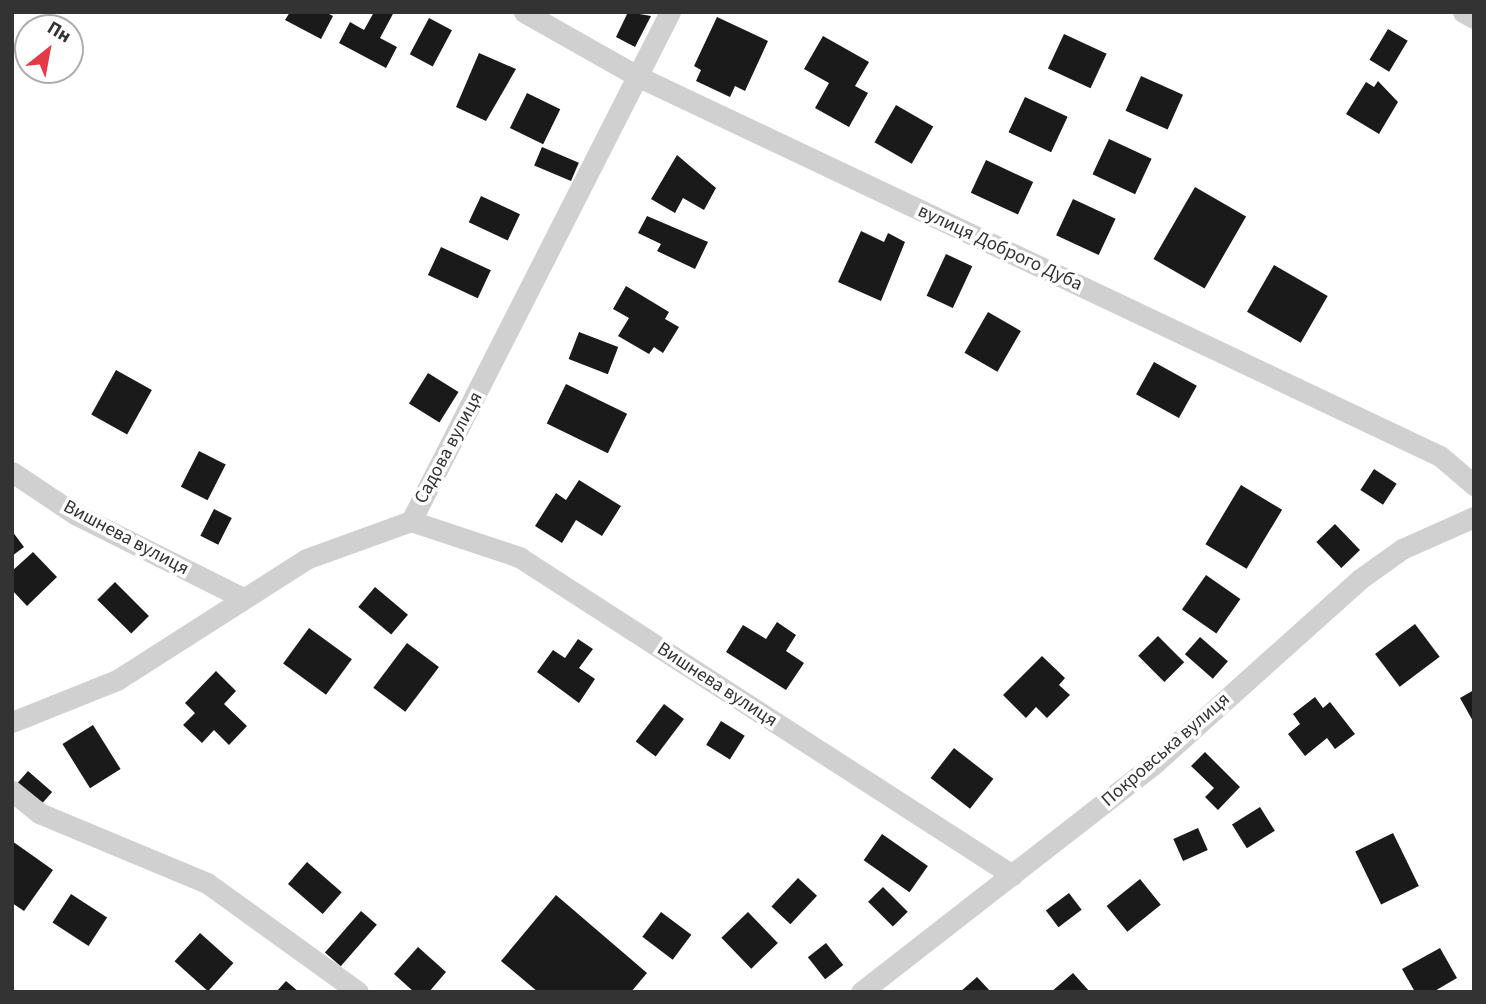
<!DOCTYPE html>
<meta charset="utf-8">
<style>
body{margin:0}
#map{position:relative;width:1486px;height:1004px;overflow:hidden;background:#fff;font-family:"Source Sans 3",sans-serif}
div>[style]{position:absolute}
.building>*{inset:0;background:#1a1a1a;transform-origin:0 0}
.minor>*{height:21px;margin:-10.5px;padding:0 10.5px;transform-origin:10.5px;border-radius:10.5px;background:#d0d0d0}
span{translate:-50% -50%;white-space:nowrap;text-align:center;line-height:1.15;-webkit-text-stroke:7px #fff;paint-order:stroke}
.street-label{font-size:19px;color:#333}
.frame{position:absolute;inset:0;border:14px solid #333;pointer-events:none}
.north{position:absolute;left:14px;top:14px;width:70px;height:70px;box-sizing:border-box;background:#fff;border:2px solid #adadad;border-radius:50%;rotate:31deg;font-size:19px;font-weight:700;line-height:28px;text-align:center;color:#333}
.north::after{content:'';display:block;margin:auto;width:24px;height:32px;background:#e63946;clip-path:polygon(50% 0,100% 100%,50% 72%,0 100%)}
</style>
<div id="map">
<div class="building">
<div style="clip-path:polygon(290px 12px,325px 12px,333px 16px,321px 39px,285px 20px)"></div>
<div style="clip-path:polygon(374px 12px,394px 12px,380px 38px,397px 47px,386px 68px,339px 43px,350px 22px,364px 30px)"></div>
<div style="clip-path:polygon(628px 12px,651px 16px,635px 47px,616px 37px)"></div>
<div style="clip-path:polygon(717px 17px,768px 41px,745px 91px,735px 86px,730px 97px,696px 81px,701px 70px,694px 66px)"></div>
<div style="left:429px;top:18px;width:26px;height:41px;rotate:28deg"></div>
<div style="left:1388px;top:29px;width:23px;height:36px;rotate:31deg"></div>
<div style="left:1064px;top:34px;width:47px;height:38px;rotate:25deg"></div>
<div style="clip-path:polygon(823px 36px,869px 62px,855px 86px,868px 93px,849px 127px,815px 108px,829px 83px,804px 69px)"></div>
<div style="clip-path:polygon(479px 53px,516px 69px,486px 121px,456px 107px)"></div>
<div style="left:1141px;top:76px;width:46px;height:38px;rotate:24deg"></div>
<div style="clip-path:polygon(1378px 81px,1398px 102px,1379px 134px,1346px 114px,1366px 82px,1374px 87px)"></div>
<div style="left:527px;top:93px;width:37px;height:39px;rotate:26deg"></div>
<div style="left:1025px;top:97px;width:47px;height:39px;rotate:25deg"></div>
<div style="left:896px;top:105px;width:43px;height:43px;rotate:30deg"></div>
<div style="left:1109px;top:139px;width:47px;height:39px;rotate:25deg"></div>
<div style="left:542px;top:147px;width:40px;height:20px;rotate:23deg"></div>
<div style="clip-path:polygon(677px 155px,716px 188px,704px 210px,683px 198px,675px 213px,651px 199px)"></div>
<div style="left:986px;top:160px;width:52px;height:36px;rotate:25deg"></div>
<div style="left:1195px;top:187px;width:59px;height:83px;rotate:30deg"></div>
<div style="left:481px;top:196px;width:43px;height:29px;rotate:25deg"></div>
<div style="left:1073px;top:199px;width:47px;height:40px;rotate:25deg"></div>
<div style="clip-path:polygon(647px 216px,708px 242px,695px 269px,657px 251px,661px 244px,638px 233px)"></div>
<div style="clip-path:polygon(861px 231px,884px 242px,888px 233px,905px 242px,881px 301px,838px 282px)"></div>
<div style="left:441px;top:247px;width:55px;height:31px;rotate:25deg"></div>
<div style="left:946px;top:254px;width:29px;height:46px;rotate:25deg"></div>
<div style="left:1274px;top:265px;width:62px;height:54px;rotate:30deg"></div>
<div style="clip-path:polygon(626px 286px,669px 312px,665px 319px,679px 327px,663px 353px,654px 347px,649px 354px,618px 336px,629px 318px,613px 309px)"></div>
<div style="left:988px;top:312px;width:38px;height:47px;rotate:30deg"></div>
<div style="left:579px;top:332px;width:42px;height:29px;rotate:21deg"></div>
<div style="left:1154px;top:362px;width:49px;height:37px;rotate:29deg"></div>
<div style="left:116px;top:370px;width:41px;height:51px;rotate:29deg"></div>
<div style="left:428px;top:373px;width:36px;height:36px;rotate:32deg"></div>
<div style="left:566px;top:384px;width:68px;height:44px;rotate:26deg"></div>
<div style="left:199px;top:451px;width:30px;height:40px;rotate:27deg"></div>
<div style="left:1374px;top:469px;width:27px;height:25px;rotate:33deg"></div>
<div style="clip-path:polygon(579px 480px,621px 506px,602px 536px,576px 520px,562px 543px,535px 526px,556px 493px,566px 500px)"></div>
<div style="left:1241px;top:485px;width:48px;height:69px;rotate:31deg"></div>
<div style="left:214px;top:509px;width:20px;height:30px;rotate:27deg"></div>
<div style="left:1335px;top:524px;width:36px;height:26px;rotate:46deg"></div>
<div style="clip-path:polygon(12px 531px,24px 547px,12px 556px)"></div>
<div style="clip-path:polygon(33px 552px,57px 577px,27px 606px,12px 590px,12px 571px)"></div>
<div style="left:1206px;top:575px;width:42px;height:42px;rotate:35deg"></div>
<div style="left:115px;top:582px;width:48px;height:25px;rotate:45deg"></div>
<div style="left:375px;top:587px;width:43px;height:26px;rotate:40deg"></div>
<div style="clip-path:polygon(777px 622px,796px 635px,786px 651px,804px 663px,786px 690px,726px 652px,743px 625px,766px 639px)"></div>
<div style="left:1415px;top:624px;width:41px;height:50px;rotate:53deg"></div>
<div style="left:309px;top:628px;width:53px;height:44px;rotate:36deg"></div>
<div style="left:1158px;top:636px;width:37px;height:28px;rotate:45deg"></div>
<div style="left:1200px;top:637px;width:37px;height:23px;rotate:41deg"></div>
<div style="clip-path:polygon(578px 639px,593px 649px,579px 668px,595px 679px,579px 703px,537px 672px,553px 650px,565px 658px)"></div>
<div style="left:407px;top:643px;width:40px;height:56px;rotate:37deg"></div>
<div style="clip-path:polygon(1042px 656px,1065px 678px,1059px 685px,1070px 695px,1047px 718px,1036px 707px,1026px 718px,1003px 695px)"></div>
<div style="clip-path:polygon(216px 671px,236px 691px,224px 704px,247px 726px,229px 745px,214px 730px,202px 743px,183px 725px,195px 713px,185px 703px)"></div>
<div style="clip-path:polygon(1474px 690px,1474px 723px,1460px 698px)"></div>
<div style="clip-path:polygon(1315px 697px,1323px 708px,1330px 702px,1355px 734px,1335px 749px,1327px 738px,1305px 756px,1288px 734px,1300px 724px,1293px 714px)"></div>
<div style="left:664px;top:704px;width:25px;height:47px;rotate:37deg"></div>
<div style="left:721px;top:721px;width:28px;height:28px;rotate:32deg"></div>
<div style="left:93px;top:725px;width:52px;height:36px;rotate:58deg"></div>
<div style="left:954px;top:748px;width:50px;height:38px;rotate:38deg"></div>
<div style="clip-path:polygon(1205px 752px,1240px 787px,1218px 810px,1205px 797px,1214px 788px,1191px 766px)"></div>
<div style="left:28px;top:771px;width:32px;height:18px;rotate:41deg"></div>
<div style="left:1260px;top:807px;width:28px;height:33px;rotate:58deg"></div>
<div style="left:1198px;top:828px;width:24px;height:27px;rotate:66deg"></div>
<div style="left:1393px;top:833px;width:59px;height:42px;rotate:64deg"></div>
<div style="left:882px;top:834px;width:56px;height:32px;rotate:35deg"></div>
<div style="clip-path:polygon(12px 841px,53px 870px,24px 911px,12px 903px)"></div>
<div style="left:307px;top:862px;width:46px;height:29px;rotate:41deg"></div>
<div style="left:798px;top:878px;width:26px;height:39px;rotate:43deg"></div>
<div style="left:1140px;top:879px;width:33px;height:43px;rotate:51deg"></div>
<div style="left:883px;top:887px;width:35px;height:21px;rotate:45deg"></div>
<div style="left:1069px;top:893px;width:21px;height:29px;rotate:53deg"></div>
<div style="left:71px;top:894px;width:43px;height:34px;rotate:33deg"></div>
<div style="clip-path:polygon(556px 895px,647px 973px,631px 992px,538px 992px,501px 961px)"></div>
<div style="left:361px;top:911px;width:21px;height:55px;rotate:41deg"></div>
<div style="left:661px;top:912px;width:38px;height:31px;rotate:37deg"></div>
<div style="left:748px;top:912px;width:43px;height:37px;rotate:46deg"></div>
<div style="left:200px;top:933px;width:45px;height:38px;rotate:42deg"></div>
<div style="left:826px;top:943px;width:28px;height:23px;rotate:52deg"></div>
<div style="clip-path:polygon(418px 947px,446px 972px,429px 992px,414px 992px,394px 974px)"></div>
<div style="clip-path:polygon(1440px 948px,1457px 978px,1433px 992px,1415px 992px,1402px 969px)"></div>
<div style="clip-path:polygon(1073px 973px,1090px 992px,1051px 992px,1058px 986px)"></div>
<div style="clip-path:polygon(977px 977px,991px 992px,960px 992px)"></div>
<div style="clip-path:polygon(286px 981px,299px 992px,276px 992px)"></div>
</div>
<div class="minor">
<div style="left:524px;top:12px;width:132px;rotate:29.5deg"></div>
<div style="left:639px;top:77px;width:886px;rotate:25.32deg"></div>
<div style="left:1440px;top:456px;width:45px;rotate:40.5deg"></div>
<div style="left:1463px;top:12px;width:13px;rotate:29deg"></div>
<div style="left:12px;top:472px;width:76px;rotate:33.7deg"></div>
<div style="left:75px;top:514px;width:188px;rotate:26.6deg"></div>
<div style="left:411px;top:521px;width:114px;rotate:18.4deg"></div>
<div style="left:519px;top:557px;width:587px;rotate:32.82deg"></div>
<div style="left:12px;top:722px;width:113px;rotate:-21.8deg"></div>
<div style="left:117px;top:680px;width:224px;rotate:-32.6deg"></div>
<div style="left:306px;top:559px;width:112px;rotate:-19.9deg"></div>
<div style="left:411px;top:521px;width:571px;rotate:-63.03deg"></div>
<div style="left:12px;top:791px;width:35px;rotate:39deg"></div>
<div style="left:39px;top:813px;width:182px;rotate:22.6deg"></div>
<div style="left:207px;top:883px;width:186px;rotate:35.8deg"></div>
<div style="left:861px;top:992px;width:373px;rotate:-37.9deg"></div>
<div style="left:1155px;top:763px;width:275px;rotate:-41.9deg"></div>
<div style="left:1360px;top:579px;width:52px;rotate:-35.5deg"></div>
<div style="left:1402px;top:549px;width:79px;rotate:-24deg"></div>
</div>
<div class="street-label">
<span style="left:1000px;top:248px;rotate:25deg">вулиця Доброго Дуба</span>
<span style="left:449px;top:448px;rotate:-62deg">Садова вулиця</span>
<span style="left:126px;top:538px;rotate:28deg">Вишнева вулиця</span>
<span style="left:717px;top:685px;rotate:33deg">Вишнева вулиця</span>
<span style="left:1166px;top:750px;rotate:-41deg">Покровська вулиця</span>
</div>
<div class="frame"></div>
<div class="north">Пн</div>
</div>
